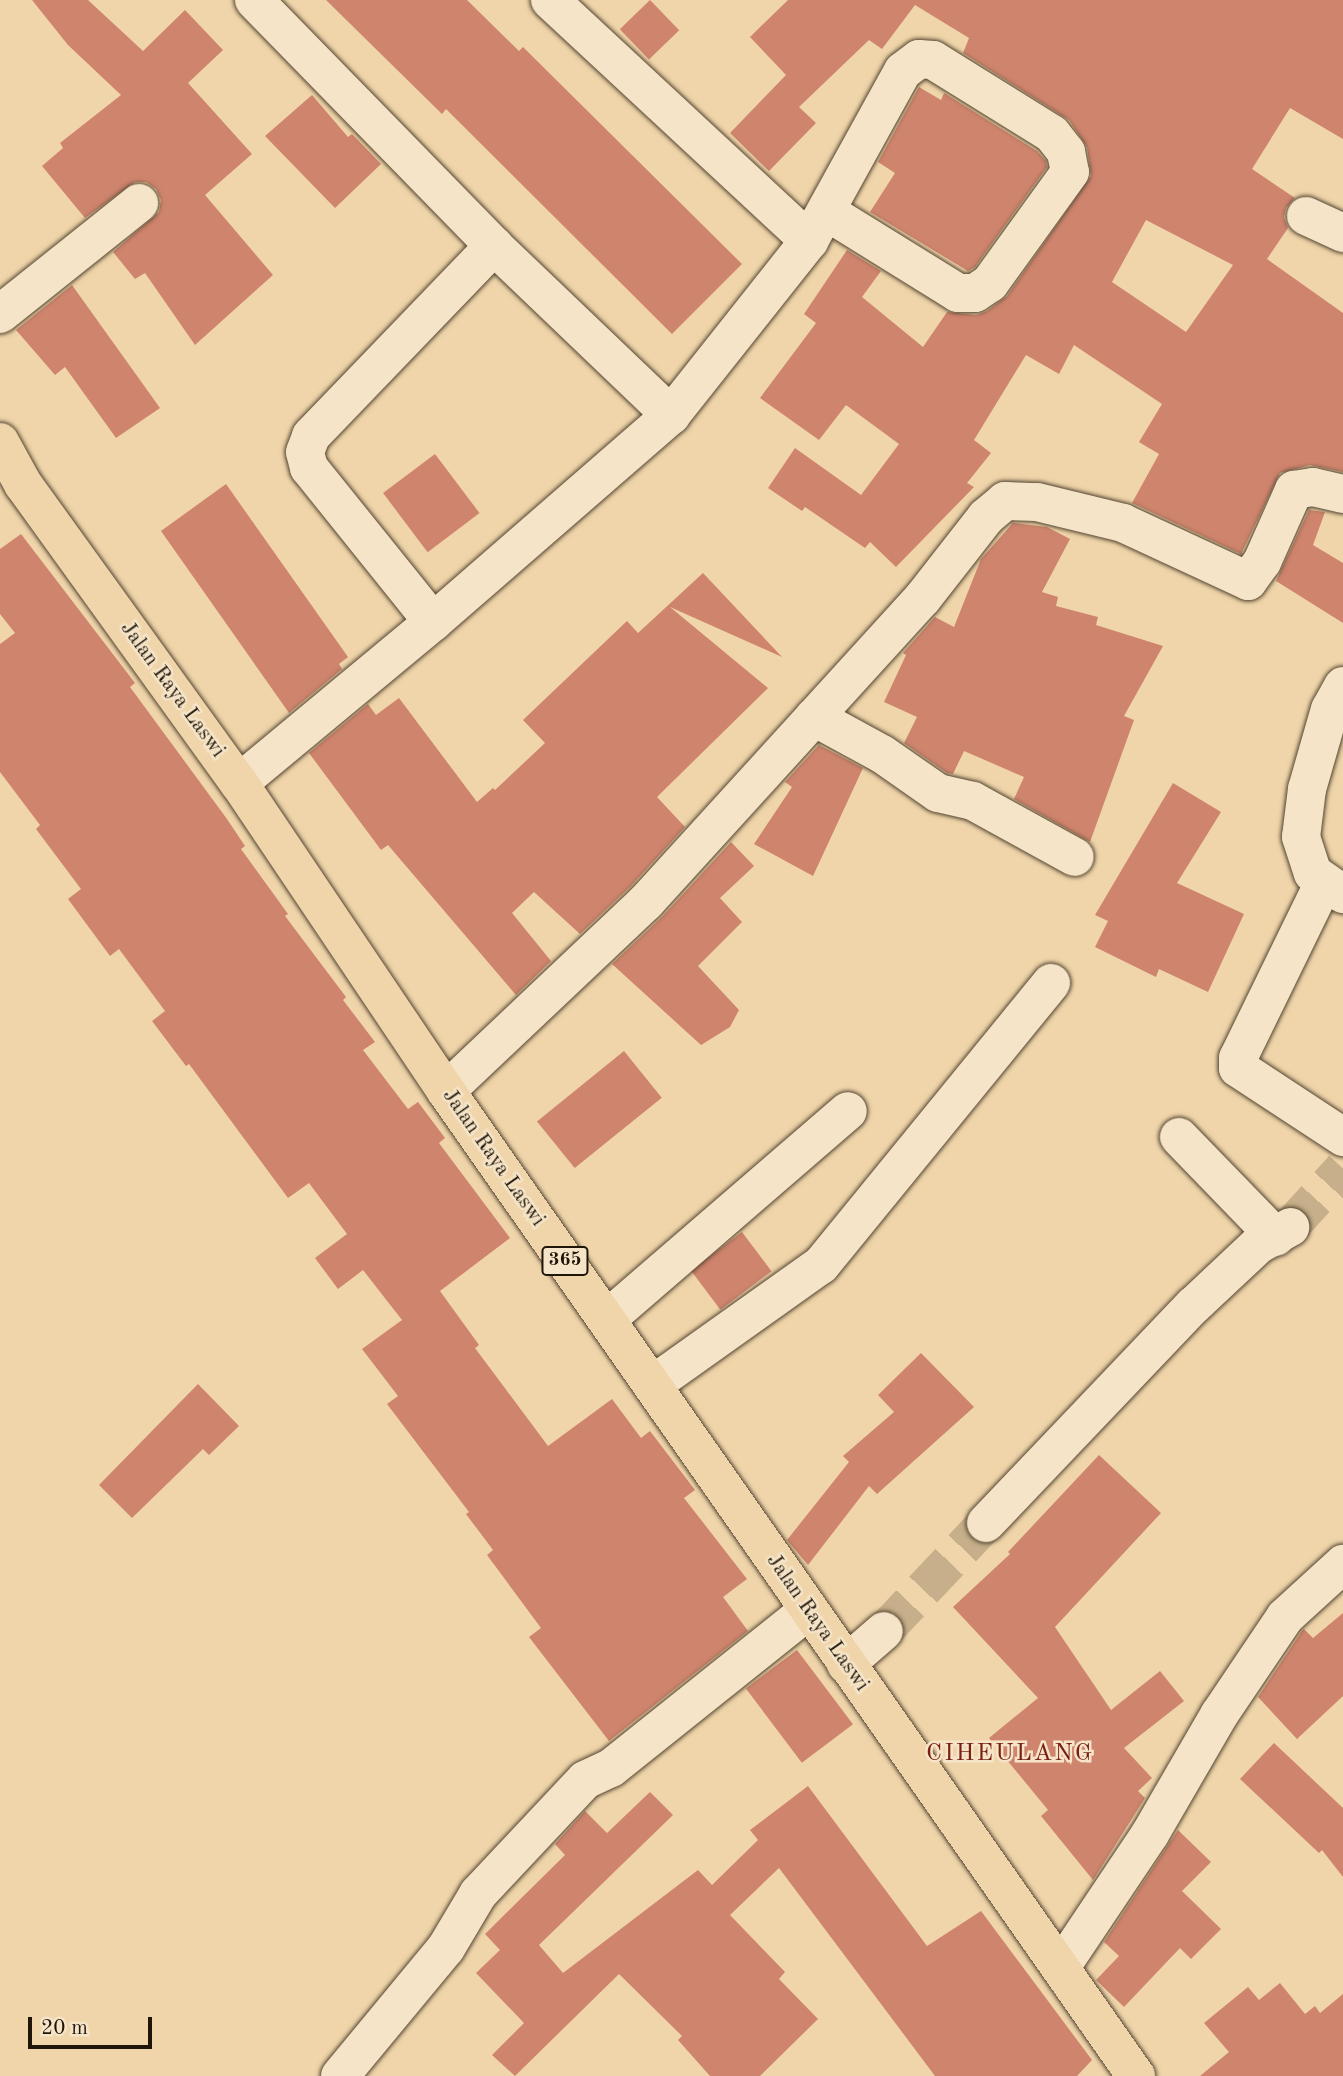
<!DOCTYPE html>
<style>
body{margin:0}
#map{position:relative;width:1343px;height:2076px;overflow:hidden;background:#f0d5aa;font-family:"Old Standard TT",serif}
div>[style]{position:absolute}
.building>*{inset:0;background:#cf846d;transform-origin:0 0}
.minor-tunnel>*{height:38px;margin-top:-19px;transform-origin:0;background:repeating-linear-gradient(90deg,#c6af8a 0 38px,transparent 0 57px)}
.roads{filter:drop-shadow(0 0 2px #534531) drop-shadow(0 0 2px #534531)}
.minor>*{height:38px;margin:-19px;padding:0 19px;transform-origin:19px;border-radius:19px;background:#f5e4c8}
.major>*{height:38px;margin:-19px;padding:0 19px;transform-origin:19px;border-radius:19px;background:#f0d5aa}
span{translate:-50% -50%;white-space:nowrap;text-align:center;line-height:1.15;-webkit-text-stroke:5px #f5e4c8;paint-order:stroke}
.shield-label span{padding:2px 5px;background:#f5e4c8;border:2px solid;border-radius:5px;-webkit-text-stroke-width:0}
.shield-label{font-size:19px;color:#1f1509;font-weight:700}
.street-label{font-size:21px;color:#1f1509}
.quarter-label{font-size:24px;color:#7a1f14;letter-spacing:2px}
.scale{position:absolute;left:28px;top:2017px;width:124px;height:32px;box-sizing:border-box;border:4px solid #1f1509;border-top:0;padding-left:9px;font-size:21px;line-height:24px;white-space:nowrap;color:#1f1509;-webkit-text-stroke:5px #f5e4c8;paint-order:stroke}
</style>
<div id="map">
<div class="building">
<div style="clip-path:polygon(32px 0,88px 0,143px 51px,185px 10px,223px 50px,188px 83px,252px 154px,205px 195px,273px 275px,195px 345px,145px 273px,135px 279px,113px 252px,159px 212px,161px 200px,156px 189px,146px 182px,135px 182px,85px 218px,42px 166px,63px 148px,60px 143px,121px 95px,68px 45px)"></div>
<div style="clip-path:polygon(326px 0,467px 0,519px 51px,523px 47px,742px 264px,672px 334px,446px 109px,442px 114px)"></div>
<div style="left:650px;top:0;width:42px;height:42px;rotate:46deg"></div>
<div style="clip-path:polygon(evenodd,788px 0,1343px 0,1343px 139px,1290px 108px,1252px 169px,1295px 198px,1286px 208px,1284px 217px,1288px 228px,1267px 259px,1343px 313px,1343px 472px,1310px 465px,1280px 473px,1241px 554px,1132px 503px,1159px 454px,1139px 442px,1162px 404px,1074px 345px,1059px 374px,1026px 355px,974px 440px,991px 453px,967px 483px,974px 487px,896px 567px,870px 542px,865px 548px,805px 507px,802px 511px,768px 488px,795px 448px,861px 495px,899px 444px,846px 405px,819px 440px,760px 398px,816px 323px,804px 314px,847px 250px,881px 271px,862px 297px,923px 347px,947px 312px,976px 315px,987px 311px,1007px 296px,1091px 176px,1087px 147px,1069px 120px,963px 53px,969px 38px,915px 5px,882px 49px,869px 40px,799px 107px,816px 123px,769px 171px,730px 133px,786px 75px,750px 37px,788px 0,1146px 220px,1233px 265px,1186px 332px,1112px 282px,1146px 220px)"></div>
<div style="clip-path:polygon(919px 87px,941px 100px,944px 93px,1037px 151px,1046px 161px,1047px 167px,975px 267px,968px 271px,870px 212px,895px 173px,878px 162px)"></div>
<div style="clip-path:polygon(312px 95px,348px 137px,352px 134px,381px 164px,335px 208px,265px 136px)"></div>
<div style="clip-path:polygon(72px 285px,160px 408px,116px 438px,65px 367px,55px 375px,16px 330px)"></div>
<div style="left:435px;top:454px;width:74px;height:65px;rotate:53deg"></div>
<div style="clip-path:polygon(226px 484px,348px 657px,339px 664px,342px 669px,289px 713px,161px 531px)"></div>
<div style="clip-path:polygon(1309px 510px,1325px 512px,1313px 545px,1343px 563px,1343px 623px,1276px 581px)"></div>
<div style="clip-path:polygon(1013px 523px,1047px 527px,1070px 539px,1042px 592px,1058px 597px,1056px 606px,1098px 617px,1096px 625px,1163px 646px,1124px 716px,1134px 720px,1090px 842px,1014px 799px,1024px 777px,964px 751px,953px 774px,947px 773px,904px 743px,917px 717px,884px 702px,906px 655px,903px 653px,935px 617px,954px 627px,981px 559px)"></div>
<div style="clip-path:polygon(21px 534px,135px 683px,130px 687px,227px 819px,245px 846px,241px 849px,288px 914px,285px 916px,346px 997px,343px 1000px,375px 1042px,363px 1050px,408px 1109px,418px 1102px,445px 1138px,439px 1143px,510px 1238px,440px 1291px,479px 1345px,475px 1348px,548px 1446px,612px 1399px,641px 1438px,650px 1431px,695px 1490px,684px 1498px,747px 1579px,723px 1597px,748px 1631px,609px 1741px,529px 1637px,541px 1628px,487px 1555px,493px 1550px,466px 1514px,469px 1512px,387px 1404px,398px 1396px,362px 1349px,402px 1320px,363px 1270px,338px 1289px,315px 1258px,347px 1234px,309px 1183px,288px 1198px,189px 1064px,186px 1066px,152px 1021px,165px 1011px,119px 949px,110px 956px,68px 899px,81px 889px,36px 829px,40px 825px,0 772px,0 644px,15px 633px,0 614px,0 549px)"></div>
<div style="clip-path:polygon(703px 573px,782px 657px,670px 607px,768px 688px,657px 797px,685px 827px,630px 887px,580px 934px,534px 892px,512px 913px,551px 961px,516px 995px,388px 845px,381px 850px,309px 753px,368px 704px,376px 715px,399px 698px,477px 802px,493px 788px,495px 790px,545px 743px,523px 720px,627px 621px,638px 633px)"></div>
<div style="clip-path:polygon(819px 745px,863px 768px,813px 876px,754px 844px,792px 787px,785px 782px)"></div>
<div style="clip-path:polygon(1173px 783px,1221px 812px,1177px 883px,1244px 914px,1208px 992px,1159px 969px,1156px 977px,1095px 947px,1108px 921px,1095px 915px)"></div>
<div style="clip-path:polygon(731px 842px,754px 866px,720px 898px,742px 922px,698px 966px,739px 1010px,730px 1027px,701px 1045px,612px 964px,662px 917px)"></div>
<div style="left:624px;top:1051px;width:60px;height:112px;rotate:51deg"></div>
<div style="left:742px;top:1232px;width:49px;height:64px;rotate:53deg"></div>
<div style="clip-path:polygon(921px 1353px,974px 1407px,877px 1494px,869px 1486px,808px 1565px,787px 1540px,849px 1462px,843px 1456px,894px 1412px,878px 1395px)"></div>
<div style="clip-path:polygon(198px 1384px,239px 1426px,209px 1455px,203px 1449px,132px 1518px,99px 1485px)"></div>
<div style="clip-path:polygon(1099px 1455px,1161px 1513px,1055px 1627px,1111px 1710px,1160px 1671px,1184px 1701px,1124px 1748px,1152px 1778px,1138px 1791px,1145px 1798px,1093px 1880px,1041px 1816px,1048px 1810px,989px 1738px,1038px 1698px,953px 1607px,1010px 1554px,1008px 1552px)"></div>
<div style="clip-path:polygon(1343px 1613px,1343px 1696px,1297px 1739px,1258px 1697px,1302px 1631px,1304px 1629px,1313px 1638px)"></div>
<div style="left:797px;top:1650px;width:93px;height:64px;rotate:53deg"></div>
<div style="clip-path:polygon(1274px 1743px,1343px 1808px,1343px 1877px,1322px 1850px,1319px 1853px,1240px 1779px)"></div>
<div style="clip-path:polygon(808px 1786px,927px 1946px,981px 1911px,1092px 2060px,1077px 2076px,935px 2076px,779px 1868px,730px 1915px,785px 1972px,779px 1979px,818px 2019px,760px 2076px,710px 2076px,678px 2040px,682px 2036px,619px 1974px,515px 2076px,492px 2055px,524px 2023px,476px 1973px,500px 1950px,485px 1934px,565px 1855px,555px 1844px,585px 1811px,607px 1833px,650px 1792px,673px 1815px,539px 1945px,563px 1973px,698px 1870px,712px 1885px,758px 1840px,750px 1830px)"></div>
<div style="clip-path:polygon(1178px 1830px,1211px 1862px,1182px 1891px,1221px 1929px,1191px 1959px,1180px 1948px,1124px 2007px,1096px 1980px,1119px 1956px,1104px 1942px)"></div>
<div style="clip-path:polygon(1280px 1983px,1305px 2014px,1315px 2006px,1320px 2013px,1343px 1994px,1343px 2076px,1200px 2076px,1229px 2052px,1204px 2023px,1248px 1987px,1259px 2000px)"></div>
</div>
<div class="minor-tunnel">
<div style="left:1290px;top:1227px;width:79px;rotate:-47.6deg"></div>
<div style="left:884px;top:1631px;width:149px;rotate:-46.6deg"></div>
</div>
<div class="roads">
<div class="minor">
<div style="left:254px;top:0;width:344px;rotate:45.7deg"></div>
<div style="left:494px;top:246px;width:245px;rotate:43.7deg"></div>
<div style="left:550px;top:0;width:354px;rotate:42.9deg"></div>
<div style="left:1306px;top:216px;width:41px;rotate:24.7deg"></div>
<div style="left:0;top:314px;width:178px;rotate:-38.6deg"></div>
<div style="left:433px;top:622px;width:198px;rotate:-128.8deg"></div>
<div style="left:309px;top:468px;width:16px;rotate:-104deg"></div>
<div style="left:305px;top:452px;width:17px;rotate:-69deg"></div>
<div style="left:311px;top:436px;width:264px;rotate:-46.1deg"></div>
<div style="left:1343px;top:686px;width:26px;rotate:119deg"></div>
<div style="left:1330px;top:709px;width:83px;rotate:106deg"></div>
<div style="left:1307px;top:789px;width:48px;rotate:97.1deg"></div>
<div style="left:1301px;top:837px;width:38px;rotate:72deg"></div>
<div style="left:1313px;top:873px;width:37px;rotate:35deg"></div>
<div style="left:814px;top:717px;width:77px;rotate:28.6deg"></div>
<div style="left:882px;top:754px;width:68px;rotate:34.9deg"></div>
<div style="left:938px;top:793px;width:36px;rotate:13deg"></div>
<div style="left:973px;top:801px;width:116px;rotate:28.8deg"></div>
<div style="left:239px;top:783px;width:252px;rotate:-39.7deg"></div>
<div style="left:433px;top:622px;width:315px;rotate:-41deg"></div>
<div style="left:671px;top:415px;width:222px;rotate:-51.6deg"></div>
<div style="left:809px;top:241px;width:194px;rotate:-61.1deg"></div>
<div style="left:903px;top:71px;width:20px;rotate:-37deg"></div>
<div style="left:919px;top:59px;width:14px;rotate:4deg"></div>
<div style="left:933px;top:60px;width:140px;rotate:31.9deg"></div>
<div style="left:1052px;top:134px;width:23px;rotate:52deg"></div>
<div style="left:1066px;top:152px;width:20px;rotate:79deg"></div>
<div style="left:1070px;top:172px;width:137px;rotate:125.8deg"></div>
<div style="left:990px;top:283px;width:18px;rotate:146deg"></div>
<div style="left:975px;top:293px;width:17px;rotate:180deg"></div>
<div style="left:958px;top:293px;width:155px;rotate:-148.2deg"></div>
<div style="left:1324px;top:882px;width:196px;rotate:116deg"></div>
<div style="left:1238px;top:1058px;width:10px;rotate:90deg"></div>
<div style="left:1238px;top:1068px;width:126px;rotate:33.3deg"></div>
<div style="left:446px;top:1091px;width:275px;rotate:-43.4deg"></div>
<div style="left:646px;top:902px;width:410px;rotate:-47.7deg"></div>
<div style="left:922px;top:599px;width:104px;rotate:-52deg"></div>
<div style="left:986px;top:517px;width:25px;rotate:-40deg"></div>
<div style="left:1005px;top:501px;width:32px;rotate:2deg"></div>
<div style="left:1037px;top:502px;width:89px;rotate:13.7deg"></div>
<div style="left:1123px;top:523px;width:138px;rotate:24.9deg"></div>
<div style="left:1248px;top:581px;width:24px;rotate:-54deg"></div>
<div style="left:1262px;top:562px;width:79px;rotate:-66deg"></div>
<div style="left:1294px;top:490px;width:19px;rotate:-9deg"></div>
<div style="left:1313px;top:487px;width:31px;rotate:13deg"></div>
<div style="left:1179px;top:1137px;width:139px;rotate:45.9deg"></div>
<div style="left:607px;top:1319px;width:318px;rotate:-40.8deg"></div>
<div style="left:652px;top:1385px;width:207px;rotate:-35.4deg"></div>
<div style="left:821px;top:1265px;width:364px;rotate:-50.8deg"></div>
<div style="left:986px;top:1523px;width:300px;rotate:-46.4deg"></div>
<div style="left:1193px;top:1306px;width:89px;rotate:-43.2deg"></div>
<div style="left:1258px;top:1245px;width:37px;rotate:-29deg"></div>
<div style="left:846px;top:1664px;width:50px;rotate:-41deg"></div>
<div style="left:1061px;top:1967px;width:160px;rotate:-56.2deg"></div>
<div style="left:1150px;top:1834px;width:138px;rotate:-59.9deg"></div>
<div style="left:1219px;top:1715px;width:118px;rotate:-56deg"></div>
<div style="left:1285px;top:1617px;width:79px;rotate:-42.4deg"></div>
<div style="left:340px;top:2076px;width:166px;rotate:-50.4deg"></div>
<div style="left:446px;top:1948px;width:63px;rotate:-59.3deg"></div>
<div style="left:478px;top:1894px;width:156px;rotate:-46.8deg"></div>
<div style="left:585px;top:1780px;width:29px;rotate:-25deg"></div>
<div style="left:611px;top:1768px;width:252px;rotate:-38.6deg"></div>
</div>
<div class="major">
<div style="left:0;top:442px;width:48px;rotate:61.3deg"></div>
<div style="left:23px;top:484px;width:369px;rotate:54.2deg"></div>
<div style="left:239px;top:783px;width:371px;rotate:56.1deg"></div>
<div style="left:446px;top:1091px;width:1203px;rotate:54.99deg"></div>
</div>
</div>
<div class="shield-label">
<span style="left:565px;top:1261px">365</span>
</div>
<div class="street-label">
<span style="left:172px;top:690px;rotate:54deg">Jalan Raya Laswi</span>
<span style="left:493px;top:1158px;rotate:55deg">Jalan Raya Laswi</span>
<span style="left:817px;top:1623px;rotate:55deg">Jalan Raya Laswi</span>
</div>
<div class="quarter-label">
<span style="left:1010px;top:1755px">CIHEULANG</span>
</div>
<div class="scale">20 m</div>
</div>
